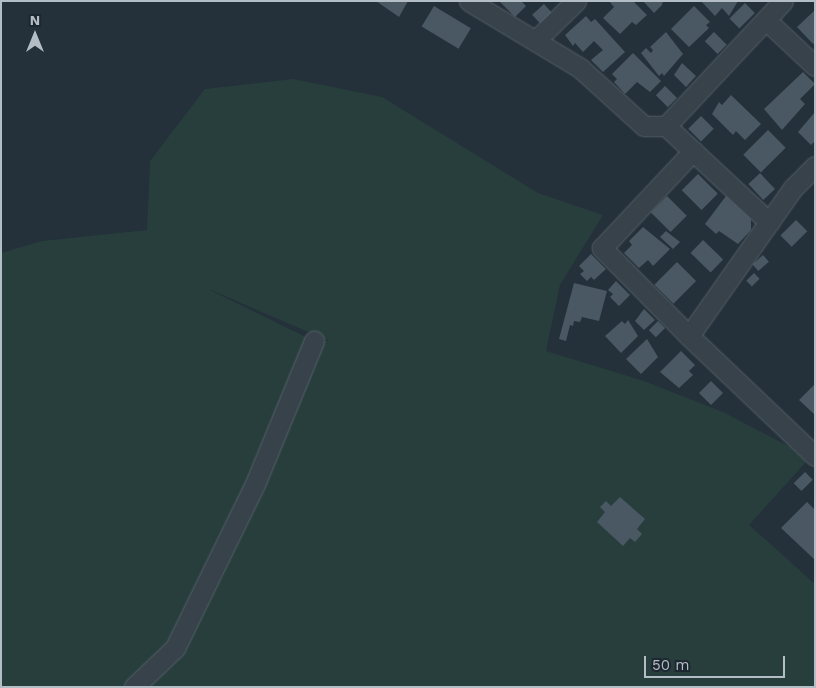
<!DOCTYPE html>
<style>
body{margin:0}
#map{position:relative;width:816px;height:688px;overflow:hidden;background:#24303a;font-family:"Work Sans",sans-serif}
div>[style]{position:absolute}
.green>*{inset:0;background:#273e3c}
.building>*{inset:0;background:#4a5863;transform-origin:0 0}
.roads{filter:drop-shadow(0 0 1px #566069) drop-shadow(0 0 1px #566069)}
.minor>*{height:19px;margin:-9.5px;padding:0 9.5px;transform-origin:9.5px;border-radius:9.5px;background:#38424b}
span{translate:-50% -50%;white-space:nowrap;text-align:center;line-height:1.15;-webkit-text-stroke:4px #1d2730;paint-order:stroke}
.frame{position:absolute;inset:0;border:2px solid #b3bdc6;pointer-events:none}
.north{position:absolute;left:10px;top:10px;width:50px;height:50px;-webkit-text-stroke:4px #1d2730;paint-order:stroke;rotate:0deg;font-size:14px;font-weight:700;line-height:20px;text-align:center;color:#b3bdc6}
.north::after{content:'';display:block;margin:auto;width:18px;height:22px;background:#b3bdc6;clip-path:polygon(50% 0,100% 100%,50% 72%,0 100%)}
.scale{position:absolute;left:644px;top:656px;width:141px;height:22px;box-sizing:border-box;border:2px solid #b3bdc6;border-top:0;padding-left:6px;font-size:15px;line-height:18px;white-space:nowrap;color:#b3bdc6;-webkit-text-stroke:4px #1d2730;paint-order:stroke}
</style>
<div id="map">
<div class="green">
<div style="clip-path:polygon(evenodd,293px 79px,382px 97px,538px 193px,603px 215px,560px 285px,546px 351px,644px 381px,723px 412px,790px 447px,806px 462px,749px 525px,815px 584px,815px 687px,1px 687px,1px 253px,42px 241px,147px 230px,150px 161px,205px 89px,293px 79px,210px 290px,211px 290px,329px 341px,314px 341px,210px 290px)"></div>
</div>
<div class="building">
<div style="clip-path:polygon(376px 1px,408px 1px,399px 17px)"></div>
<div style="clip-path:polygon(499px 1px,521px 1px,526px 6px,515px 17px)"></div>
<div style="clip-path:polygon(609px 1px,633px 1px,647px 15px,636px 25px,632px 22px,620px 34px,603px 18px,614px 7px)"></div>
<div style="clip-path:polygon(643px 1px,663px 1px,662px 5px,654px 13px)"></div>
<div style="clip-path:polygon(701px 1px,738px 1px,729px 16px,722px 8px,715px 16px)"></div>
<div style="left:745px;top:3px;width:14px;height:22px;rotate:45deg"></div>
<div style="left:544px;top:4px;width:12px;height:16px;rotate:48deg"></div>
<div style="left:434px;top:6px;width:43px;height:24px;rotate:31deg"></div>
<div style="clip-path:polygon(694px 6px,710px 22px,706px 25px,709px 28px,689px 47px,671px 29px)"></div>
<div style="clip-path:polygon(815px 10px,815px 42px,813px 44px,797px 27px)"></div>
<div style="clip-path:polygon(586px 16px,591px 22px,595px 19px,625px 52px,603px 72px,591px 60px,603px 50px,594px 41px,583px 52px,575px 43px,573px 46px,565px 35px)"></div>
<div style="clip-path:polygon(666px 32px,683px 54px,664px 76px,662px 73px,659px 76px,641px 53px,646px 48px,651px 53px,653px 50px,650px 47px)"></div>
<div style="left:714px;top:32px;width:18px;height:13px;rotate:45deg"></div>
<div style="clip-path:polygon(633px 53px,661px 81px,650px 92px,637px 82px,625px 94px,614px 82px,617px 79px,612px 74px)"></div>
<div style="clip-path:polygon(682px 63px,696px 76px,686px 87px,674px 75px)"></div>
<div style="clip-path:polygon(803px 72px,815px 84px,800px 99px,805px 104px,782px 130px,764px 109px)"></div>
<div style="left:665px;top:86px;width:17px;height:13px;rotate:45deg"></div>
<div style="clip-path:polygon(731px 95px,761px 124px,745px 140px,736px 131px,733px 135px,712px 114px,719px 102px,722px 105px)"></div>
<div style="clip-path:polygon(815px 112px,815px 141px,811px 145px,798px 132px)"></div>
<div style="left:701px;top:116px;width:18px;height:18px;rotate:45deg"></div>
<div style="left:768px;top:130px;width:25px;height:35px;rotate:45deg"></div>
<div style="left:760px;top:173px;width:22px;height:16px;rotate:47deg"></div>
<div style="left:698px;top:174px;width:28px;height:23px;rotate:45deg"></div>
<div style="left:667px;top:196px;width:28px;height:23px;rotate:45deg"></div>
<div style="clip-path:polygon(726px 196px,751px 219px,751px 230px,738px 244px,719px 231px,716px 234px,705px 224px)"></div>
<div style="left:796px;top:220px;width:16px;height:22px;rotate:45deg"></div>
<div style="clip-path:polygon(643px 227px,670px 249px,653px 266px,648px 260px,639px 268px,624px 253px,632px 245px,629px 241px)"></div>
<div style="clip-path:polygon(666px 231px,680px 242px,673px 249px,660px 237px)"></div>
<div style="left:703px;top:240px;width:28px;height:18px;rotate:44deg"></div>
<div style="clip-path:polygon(591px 254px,606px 269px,594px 280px,591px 277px,587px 281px,580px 274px,584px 271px,579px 266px)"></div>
<div style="left:763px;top:255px;width:9px;height:14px;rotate:49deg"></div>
<div style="left:677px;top:262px;width:27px;height:32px;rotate:45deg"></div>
<div style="left:754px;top:273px;width:8px;height:11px;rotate:45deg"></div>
<div style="clip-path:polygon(616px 281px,630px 295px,619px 306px,610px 297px,613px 294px,608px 290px)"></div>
<div style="clip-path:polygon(574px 283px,607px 291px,599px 321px,582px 317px,580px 322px,574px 321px,573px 326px,570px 325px,566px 341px,559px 339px)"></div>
<div style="clip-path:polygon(644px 309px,655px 320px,644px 330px,635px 321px)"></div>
<div style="clip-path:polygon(628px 320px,638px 336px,621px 353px,605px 336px,622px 321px,625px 324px)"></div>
<div style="left:658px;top:321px;width:10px;height:13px;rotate:45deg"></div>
<div style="clip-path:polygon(647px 339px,658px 357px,641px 374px,626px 359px)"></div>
<div style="clip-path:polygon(681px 351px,695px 365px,689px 371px,693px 375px,679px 388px,660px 372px)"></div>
<div style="left:711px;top:381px;width:17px;height:17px;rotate:45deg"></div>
<div style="clip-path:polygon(815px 384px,815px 415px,799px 400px)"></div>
<div style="left:805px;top:472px;width:11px;height:16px;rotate:45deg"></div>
<div style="clip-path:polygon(620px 497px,645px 519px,637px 529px,642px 534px,635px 542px,630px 538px,623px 546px,597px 522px,605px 512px,600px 507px,606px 501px,611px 506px)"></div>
<div style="clip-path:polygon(807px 502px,815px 510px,815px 560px,781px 528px)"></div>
</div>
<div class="roads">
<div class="minor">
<div style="left:469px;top:1px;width:130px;rotate:31.1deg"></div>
<div style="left:580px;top:68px;width:86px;rotate:42.2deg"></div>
<div style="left:644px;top:126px;width:22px"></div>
<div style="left:666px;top:126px;width:141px;rotate:43deg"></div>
<div style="left:766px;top:20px;width:67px;rotate:43.2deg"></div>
<div style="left:536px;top:40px;width:56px;rotate:-44.3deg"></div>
<div style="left:666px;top:126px;width:171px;rotate:-46.9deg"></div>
<div style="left:815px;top:166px;width:31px;rotate:135deg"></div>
<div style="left:793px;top:188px;width:181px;rotate:125.1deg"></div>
<div style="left:689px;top:336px;width:174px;rotate:43.6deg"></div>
<div style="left:689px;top:336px;width:124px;rotate:-134.7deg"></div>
<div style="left:602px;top:248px;width:133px;rotate:-46.8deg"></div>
<div style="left:134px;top:687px;width:57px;rotate:-43.6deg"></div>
<div style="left:175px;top:648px;width:182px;rotate:-64deg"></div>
<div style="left:255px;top:484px;width:155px;rotate:-67.6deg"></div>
</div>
</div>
<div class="frame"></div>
<div class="north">N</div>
<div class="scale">50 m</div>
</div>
